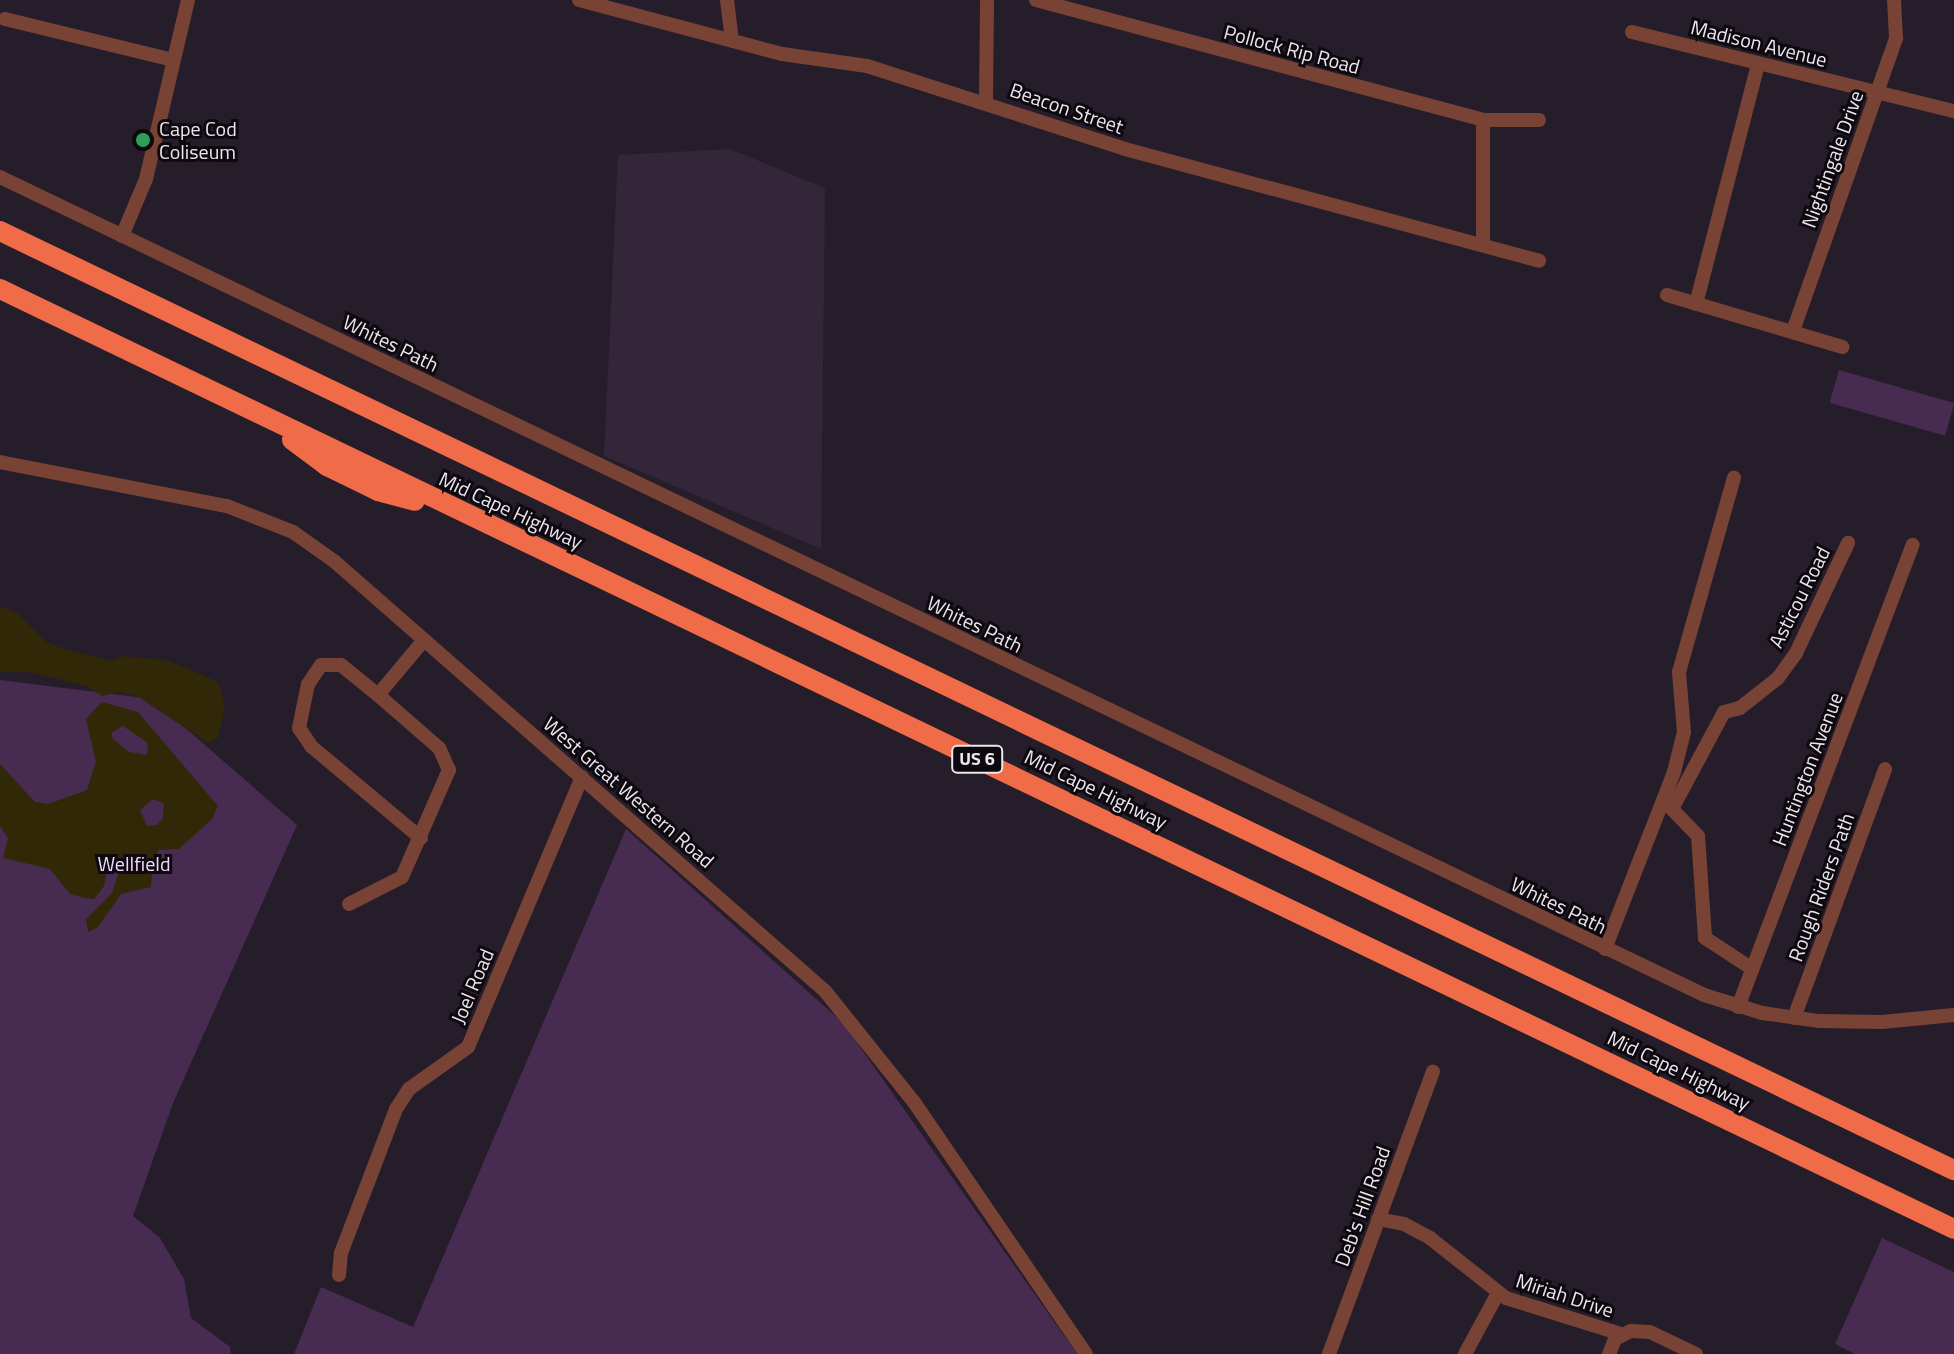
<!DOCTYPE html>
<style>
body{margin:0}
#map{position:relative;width:1954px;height:1354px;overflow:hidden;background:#261d2a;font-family:"Titillium Web",sans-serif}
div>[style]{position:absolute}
.built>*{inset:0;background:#332638}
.green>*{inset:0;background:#472b51;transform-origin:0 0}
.sand>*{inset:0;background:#302807}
.minor>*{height:14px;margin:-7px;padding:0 7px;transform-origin:7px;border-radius:7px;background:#784335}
.highway>*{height:20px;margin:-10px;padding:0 10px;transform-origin:10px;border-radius:10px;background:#f06c48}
.dots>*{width:22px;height:22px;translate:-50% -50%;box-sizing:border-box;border:4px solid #0d090f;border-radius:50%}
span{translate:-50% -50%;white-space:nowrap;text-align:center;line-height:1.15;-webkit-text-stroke:6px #0d090f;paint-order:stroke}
.shield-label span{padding:2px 6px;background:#0d090f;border:2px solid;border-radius:6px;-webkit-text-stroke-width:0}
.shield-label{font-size:18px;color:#ece6ee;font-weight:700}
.street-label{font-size:20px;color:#ece6ee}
.poi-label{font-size:20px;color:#ece6ee}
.left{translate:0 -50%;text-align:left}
.park-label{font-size:20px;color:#f3d8fd}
</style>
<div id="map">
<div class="built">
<div style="clip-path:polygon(730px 149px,825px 188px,821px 549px,604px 456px,618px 155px)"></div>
</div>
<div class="green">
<div style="left:1839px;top:370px;width:120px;height:34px;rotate:16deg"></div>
<div style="clip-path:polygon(0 680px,152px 699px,297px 825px,173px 1103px,133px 1216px,160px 1238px,184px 1279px,191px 1318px,230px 1347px,231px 1354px,0 1354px)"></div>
<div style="clip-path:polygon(626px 829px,843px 1023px,1077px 1354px,294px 1354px,321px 1287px,413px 1327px)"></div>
<div style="clip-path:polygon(1882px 1238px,1954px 1272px,1954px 1354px,1855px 1354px,1835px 1344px)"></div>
</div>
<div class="sand">
<div style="clip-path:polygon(0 606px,17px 613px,46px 642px,65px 649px,111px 661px,125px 656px,170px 661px,218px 682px,225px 705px,218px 738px,208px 743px,137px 696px,119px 692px,102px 696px,87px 686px,30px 672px,0 672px)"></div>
<div style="clip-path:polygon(evenodd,102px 702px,138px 712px,218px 806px,212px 819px,179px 849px,159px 850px,153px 858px,151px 887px,121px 894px,98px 927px,88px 932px,86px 919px,112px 893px,120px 869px,108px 861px,104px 886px,94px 899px,84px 898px,70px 894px,50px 869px,3px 858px,8px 838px,0 826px,0 764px,35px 802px,48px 804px,87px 790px,96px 762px,86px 719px,102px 702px,123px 726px,148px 743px,147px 755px,129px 752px,113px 739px,111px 733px,123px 726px,102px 702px,153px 799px,164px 804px,163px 818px,157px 825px,147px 826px,140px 810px,153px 799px)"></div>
</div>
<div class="minor">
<div style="left:579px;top:0;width:210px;rotate:14.9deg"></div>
<div style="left:782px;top:54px;width:86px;rotate:8deg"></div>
<div style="left:867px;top:66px;width:271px;rotate:17.8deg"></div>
<div style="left:1125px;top:149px;width:429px;rotate:15.1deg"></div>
<div style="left:727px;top:0;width:41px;rotate:83deg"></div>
<div style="left:1036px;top:0;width:463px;rotate:15deg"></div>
<div style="left:1483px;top:120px;width:56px"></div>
<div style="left:5px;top:19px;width:173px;rotate:13.7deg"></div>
<div style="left:1632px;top:32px;width:332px;rotate:13.8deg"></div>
<div style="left:986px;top:100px;width:100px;rotate:-89.4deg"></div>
<div style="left:0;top:177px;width:1890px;rotate:25.64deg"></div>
<div style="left:1704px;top:995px;width:61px;rotate:17.2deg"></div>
<div style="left:1762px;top:1013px;width:58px;rotate:8deg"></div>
<div style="left:1819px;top:1021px;width:63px;rotate:0.9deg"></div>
<div style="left:1882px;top:1022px;width:72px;rotate:-5.6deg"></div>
<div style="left:122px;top:236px;width:62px;rotate:-67.2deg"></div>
<div style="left:146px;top:179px;width:184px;rotate:-76.8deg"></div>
<div style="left:1483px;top:243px;width:123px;rotate:-90deg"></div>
<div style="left:1667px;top:295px;width:183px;rotate:16.5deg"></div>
<div style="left:1696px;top:304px;width:248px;rotate:-75.5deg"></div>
<div style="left:1793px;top:331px;width:311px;rotate:-70.6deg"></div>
<div style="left:1896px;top:38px;width:38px;rotate:-93deg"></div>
<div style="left:0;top:462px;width:231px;rotate:11deg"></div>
<div style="left:227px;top:506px;width:71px;rotate:21.5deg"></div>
<div style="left:293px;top:532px;width:50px;rotate:35.3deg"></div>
<div style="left:334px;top:561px;width:653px;rotate:41.21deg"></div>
<div style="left:825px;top:991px;width:142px;rotate:51.3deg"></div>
<div style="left:914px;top:1102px;width:305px;rotate:55.7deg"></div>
<div style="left:378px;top:695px;width:48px;rotate:-141deg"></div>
<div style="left:341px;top:665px;width:20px;rotate:180deg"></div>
<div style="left:321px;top:665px;width:23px;rotate:124deg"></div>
<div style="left:308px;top:684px;width:45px;rotate:101.6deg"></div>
<div style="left:299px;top:728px;width:23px;rotate:56deg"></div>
<div style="left:312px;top:747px;width:142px;rotate:39.9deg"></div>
<div style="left:349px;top:904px;width:59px;rotate:-27deg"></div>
<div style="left:402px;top:877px;width:117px;rotate:-66.3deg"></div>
<div style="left:449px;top:770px;width:24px;rotate:-114deg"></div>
<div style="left:439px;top:748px;width:81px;rotate:-139deg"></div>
<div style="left:378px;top:695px;width:72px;rotate:-50.1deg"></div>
<div style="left:1605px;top:949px;width:190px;rotate:-68.7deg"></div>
<div style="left:1674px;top:772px;width:41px;rotate:-76deg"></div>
<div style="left:1684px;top:732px;width:60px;rotate:-94.8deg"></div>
<div style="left:1679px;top:672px;width:202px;rotate:-74.2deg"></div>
<div style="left:1751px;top:968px;width:55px;rotate:-146.9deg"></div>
<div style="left:1705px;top:938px;width:102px;rotate:-93.9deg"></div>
<div style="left:1698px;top:836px;width:37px;rotate:-134deg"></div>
<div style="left:1672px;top:809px;width:110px;rotate:-61.8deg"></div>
<div style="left:1724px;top:712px;width:16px;rotate:-14deg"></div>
<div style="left:1740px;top:708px;width:48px;rotate:-38.3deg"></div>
<div style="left:1778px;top:678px;width:31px;rotate:-54deg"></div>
<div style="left:1796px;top:653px;width:122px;rotate:-64.7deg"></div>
<div style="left:1738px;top:1007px;width:494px;rotate:-69.3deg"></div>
<div style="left:1794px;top:1018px;width:265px;rotate:-69.9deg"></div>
<div style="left:1378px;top:1219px;width:26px;rotate:11deg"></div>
<div style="left:1404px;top:1224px;width:30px;rotate:28deg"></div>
<div style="left:1430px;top:1238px;width:97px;rotate:38.3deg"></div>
<div style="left:1506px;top:1298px;width:121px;rotate:17.4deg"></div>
<div style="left:339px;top:1275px;width:22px;rotate:-85deg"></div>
<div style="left:341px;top:1253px;width:154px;rotate:-69.1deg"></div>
<div style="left:396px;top:1109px;width:24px;rotate:-57deg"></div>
<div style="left:409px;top:1089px;width:72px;rotate:-35.4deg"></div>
<div style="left:468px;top:1047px;width:293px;rotate:-67.1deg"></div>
<div style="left:1329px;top:1354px;width:301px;rotate:-69.8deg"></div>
<div style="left:1465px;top:1354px;width:69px;rotate:-61.6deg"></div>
<div style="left:1609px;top:1354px;width:16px;rotate:-68deg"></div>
<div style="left:1615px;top:1339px;width:18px;rotate:-27deg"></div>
<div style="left:1631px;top:1331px;width:19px;rotate:3deg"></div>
<div style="left:1650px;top:1332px;width:51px;rotate:25.6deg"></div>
</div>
<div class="highway">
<div style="left:0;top:231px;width:2168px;rotate:25.67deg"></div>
<div style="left:0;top:289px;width:2168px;rotate:25.69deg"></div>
<div style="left:292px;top:440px;width:44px;rotate:36.6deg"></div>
<div style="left:327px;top:466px;width:57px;rotate:26.1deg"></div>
<div style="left:378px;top:491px;width:38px;rotate:15deg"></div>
</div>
<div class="dots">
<div style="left:143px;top:140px;background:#2e9e5b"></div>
</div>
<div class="shield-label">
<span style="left:977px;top:759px">US 6</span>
</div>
<div class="street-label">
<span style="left:1759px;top:43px;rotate:14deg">Madison Avenue</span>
<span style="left:1292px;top:49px;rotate:15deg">Pollock Rip Road</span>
<span style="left:1067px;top:108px;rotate:19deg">Beacon Street</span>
<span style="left:1832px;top:159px;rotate:-70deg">Nightingale Drive</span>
<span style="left:391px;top:343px;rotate:26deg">Whites Path</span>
<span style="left:511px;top:510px;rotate:25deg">Mid Cape Highway</span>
<span style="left:1799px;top:597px;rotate:-63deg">Asticou Road</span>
<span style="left:975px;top:624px;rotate:26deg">Whites Path</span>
<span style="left:1807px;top:769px;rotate:-69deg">Huntington Avenue</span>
<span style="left:1096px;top:789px;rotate:26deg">Mid Cape Highway</span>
<span style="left:629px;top:792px;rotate:41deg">West Great Western Road</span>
<span style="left:1821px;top:887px;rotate:-70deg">Rough Riders Path</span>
<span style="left:1559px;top:905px;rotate:26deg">Whites Path</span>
<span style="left:472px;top:986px;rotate:-67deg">Joel Road</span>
<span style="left:1679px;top:1070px;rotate:26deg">Mid Cape Highway</span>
<span style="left:1362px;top:1206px;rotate:-70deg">Deb's Hill Road</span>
<span style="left:1565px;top:1295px;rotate:18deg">Miriah Drive</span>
</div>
<div class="poi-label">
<span class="left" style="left:159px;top:140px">Cape Cod<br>Coliseum</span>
</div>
<div class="park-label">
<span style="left:134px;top:863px">Wellfield</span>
</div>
</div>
